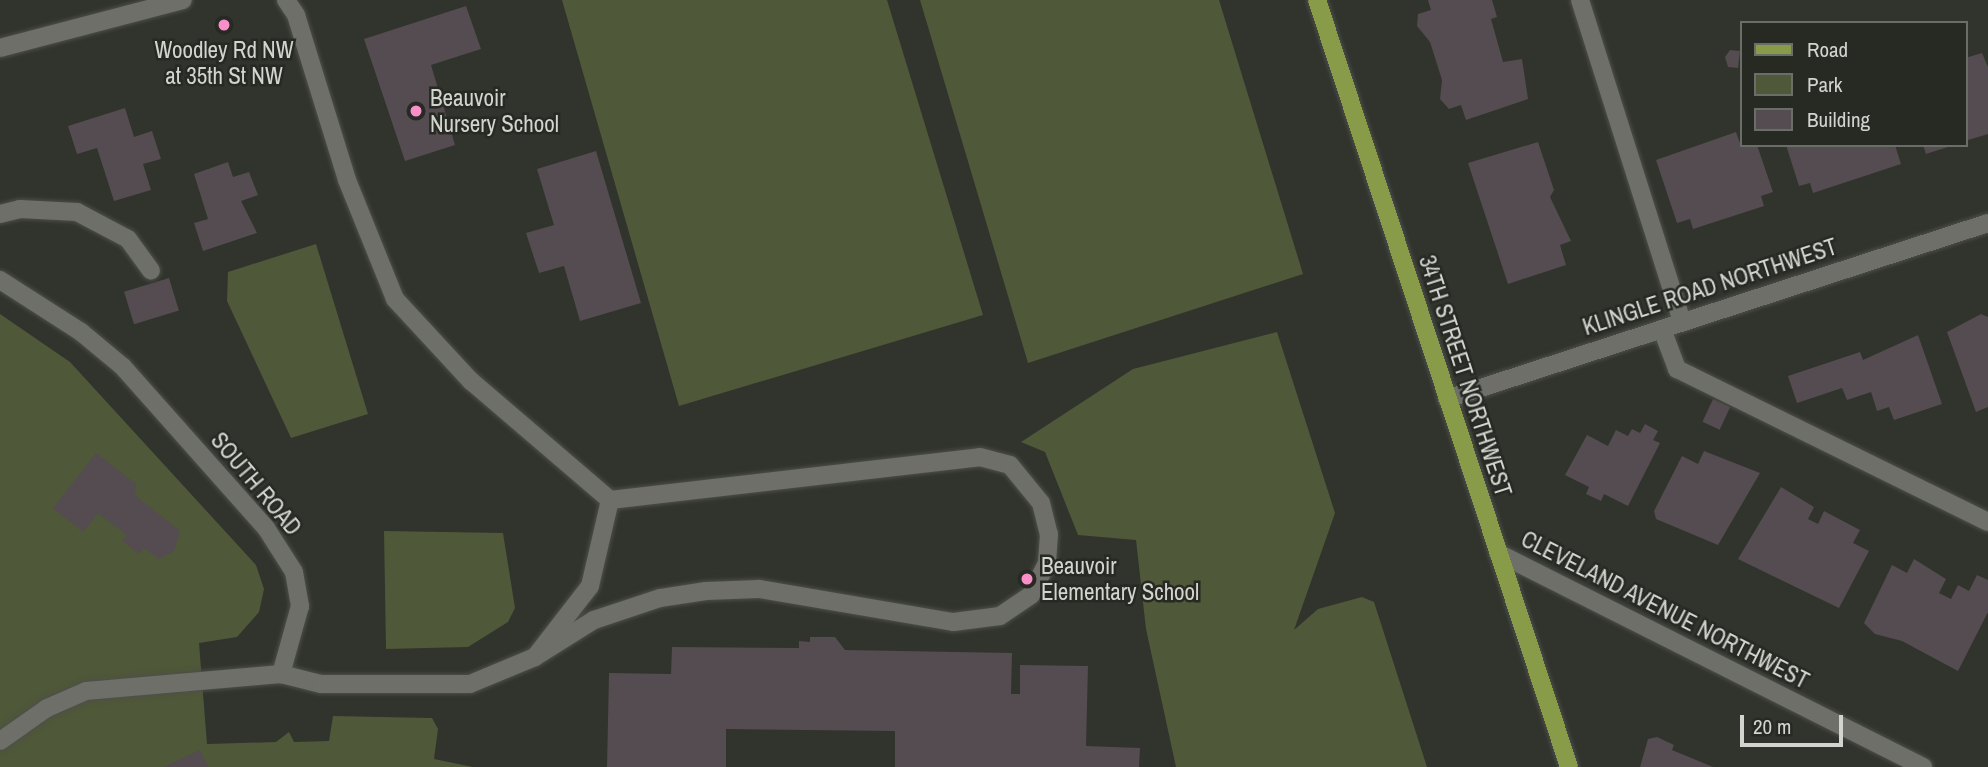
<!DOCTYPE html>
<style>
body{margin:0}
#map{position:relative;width:1988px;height:767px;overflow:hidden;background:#31332d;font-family:"Archivo Narrow",sans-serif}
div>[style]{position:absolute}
.green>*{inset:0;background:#4f5839}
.building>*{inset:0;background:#544c50;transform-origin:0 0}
.roads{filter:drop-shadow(0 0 2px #4d4f49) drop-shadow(0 0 2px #4d4f49)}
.minor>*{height:18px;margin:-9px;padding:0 9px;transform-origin:9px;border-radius:9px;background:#6d6f68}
.major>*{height:18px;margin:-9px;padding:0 9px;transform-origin:9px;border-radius:9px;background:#879b49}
.dots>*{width:19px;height:19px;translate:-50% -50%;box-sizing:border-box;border:4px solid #272923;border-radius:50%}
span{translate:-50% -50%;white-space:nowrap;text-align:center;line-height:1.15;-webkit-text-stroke:5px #272923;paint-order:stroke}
.poi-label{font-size:23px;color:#d2d4d0}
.left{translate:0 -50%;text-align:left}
.street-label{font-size:23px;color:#d2d4d0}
.legend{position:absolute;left:1740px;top:21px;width:228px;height:126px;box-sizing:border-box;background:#272923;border:2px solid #6b6d68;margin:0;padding:9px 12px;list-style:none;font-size:21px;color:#d2d4d0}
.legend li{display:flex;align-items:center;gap:14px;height:35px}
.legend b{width:35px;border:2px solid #6b6d68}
.scale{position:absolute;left:1740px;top:715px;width:103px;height:32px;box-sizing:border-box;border:4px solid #d2d4d0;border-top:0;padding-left:9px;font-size:21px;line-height:24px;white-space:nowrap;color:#d2d4d0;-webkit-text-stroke:5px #272923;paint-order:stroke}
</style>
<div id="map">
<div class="green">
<div style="clip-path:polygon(562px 0,887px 0,983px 315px,679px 406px)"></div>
<div style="clip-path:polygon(920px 0,1219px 0,1303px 274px,1028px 363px)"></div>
<div style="clip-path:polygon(316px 244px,368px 414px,291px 438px,227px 301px,228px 272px)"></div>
<div style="clip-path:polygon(0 314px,70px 362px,256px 565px,264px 589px,259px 612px,237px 637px,199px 643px,207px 744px,276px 742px,289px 732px,294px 742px,329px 741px,333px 716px,432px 718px,438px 729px,434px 759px,473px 767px,0 767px)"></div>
<div style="clip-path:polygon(1277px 332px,1335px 513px,1294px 630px,1318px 609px,1362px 597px,1374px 602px,1427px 767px,1176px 767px,1146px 629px,1136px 540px,1078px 535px,1045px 452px,1021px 442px,1133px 369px)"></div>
<div style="clip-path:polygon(384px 531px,503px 533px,515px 608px,508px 622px,468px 647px,386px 649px)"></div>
</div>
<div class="building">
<div style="clip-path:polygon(1428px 0,1492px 0,1497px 17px,1491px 19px,1503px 62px,1522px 59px,1528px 99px,1466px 120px,1461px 105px,1449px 109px,1440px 99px,1442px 80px,1430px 42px,1417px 26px,1418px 14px,1431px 10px)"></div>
<div style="clip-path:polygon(466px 6px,481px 49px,431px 65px,455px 145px,405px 161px,364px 39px)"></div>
<div style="clip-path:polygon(1730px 50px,1740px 51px,1738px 68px,1728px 67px,1725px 57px)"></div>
<div style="clip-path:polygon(1982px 53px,1988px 67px,1988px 134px,1965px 141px,1965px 58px)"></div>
<div style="clip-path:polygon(125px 108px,134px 137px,152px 131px,161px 159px,143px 164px,151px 190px,114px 201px,97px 148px,77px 154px,68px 126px)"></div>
<div style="clip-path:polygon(1736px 132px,1741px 146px,1757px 145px,1773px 192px,1761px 196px,1764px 206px,1693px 229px,1690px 219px,1677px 223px,1656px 160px)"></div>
<div style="clip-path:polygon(1538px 142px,1554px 190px,1550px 197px,1571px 241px,1560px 245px,1566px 265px,1508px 284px,1468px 163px)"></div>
<div style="clip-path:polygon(1786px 145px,1895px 145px,1901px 164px,1813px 193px,1810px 183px,1799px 186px)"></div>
<div style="clip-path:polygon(1923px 145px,1951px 145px,1951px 146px,1926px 154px)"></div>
<div style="clip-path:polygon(596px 151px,641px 303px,580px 321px,564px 266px,539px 273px,526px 233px,554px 225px,537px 169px)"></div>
<div style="clip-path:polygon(228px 162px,233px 177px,249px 172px,258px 195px,241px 201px,257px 233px,203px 251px,194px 223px,208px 219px,194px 174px)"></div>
<div style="left:169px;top:278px;width:34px;height:47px;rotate:73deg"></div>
<div style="clip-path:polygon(1981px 314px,1988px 317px,1988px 407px,1976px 412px,1947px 332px)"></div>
<div style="clip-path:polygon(1918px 335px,1942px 404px,1894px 420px,1889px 407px,1877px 411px,1871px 392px,1847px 400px,1842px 388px,1797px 403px,1788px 376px,1860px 352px,1863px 360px)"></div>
<div style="left:1713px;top:399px;width:19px;height:25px;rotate:25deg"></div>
<div style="clip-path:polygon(1645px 424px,1658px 431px,1653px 440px,1660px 443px,1628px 506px,1604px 494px,1601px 501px,1586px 494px,1589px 487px,1565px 475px,1587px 435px,1608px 446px,1616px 430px,1628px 436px,1632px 429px,1640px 433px)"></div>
<div style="clip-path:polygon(1704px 451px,1760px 473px,1718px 545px,1656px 519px,1654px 511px,1682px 456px,1698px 464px)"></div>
<div style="clip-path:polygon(96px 453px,136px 484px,135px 495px,180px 531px,174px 551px,159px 559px,144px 548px,139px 554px,122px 541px,127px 535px,98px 513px,83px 532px,53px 508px)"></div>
<div style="clip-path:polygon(1781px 487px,1814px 507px,1808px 519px,1818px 524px,1824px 511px,1860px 530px,1853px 543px,1869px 551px,1839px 608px,1738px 559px)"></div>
<div style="clip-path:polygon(1914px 559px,1946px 579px,1939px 593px,1951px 599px,1958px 585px,1969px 591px,1977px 575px,1988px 580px,1988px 612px,1958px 671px,1902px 641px,1875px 634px,1864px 623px,1892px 565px,1907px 573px)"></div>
<div style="clip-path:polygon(810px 637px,835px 637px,845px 650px,1012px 653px,1011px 694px,1020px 694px,1020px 665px,1088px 666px,1086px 746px,1140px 748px,1139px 767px,895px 767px,895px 731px,726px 729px,726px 767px,607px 767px,609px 673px,671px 674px,672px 647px,799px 648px,799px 641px,810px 642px)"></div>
<div style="clip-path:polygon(1657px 737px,1674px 745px,1672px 750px,1713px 767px,1640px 767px,1648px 739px)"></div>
<div style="clip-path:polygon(200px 750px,208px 767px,164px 767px)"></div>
</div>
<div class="roads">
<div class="minor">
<div style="left:286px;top:0;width:18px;rotate:56deg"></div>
<div style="left:296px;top:15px;width:173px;rotate:72.8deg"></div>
<div style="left:347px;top:180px;width:128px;rotate:68deg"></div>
<div style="left:395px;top:299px;width:112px;rotate:47.2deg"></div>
<div style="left:471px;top:381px;width:183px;rotate:40.6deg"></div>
<div style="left:610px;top:500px;width:372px;rotate:-6.6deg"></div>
<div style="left:980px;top:457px;width:31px;rotate:15deg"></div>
<div style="left:1010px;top:465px;width:49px;rotate:50.8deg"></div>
<div style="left:1041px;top:503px;width:32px;rotate:76deg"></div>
<div style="left:1049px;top:534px;width:29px;rotate:94deg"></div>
<div style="left:1047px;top:563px;width:36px;rotate:117deg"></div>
<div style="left:1031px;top:595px;width:37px;rotate:146deg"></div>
<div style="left:1000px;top:616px;width:47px;rotate:172.7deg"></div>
<div style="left:953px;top:622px;width:197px;rotate:-170.3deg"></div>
<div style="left:759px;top:589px;width:53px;rotate:177.8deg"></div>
<div style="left:706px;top:591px;width:47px;rotate:171.3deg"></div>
<div style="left:660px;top:598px;width:70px;rotate:161.6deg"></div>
<div style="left:594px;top:620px;width:70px;rotate:147.9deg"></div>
<div style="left:1580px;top:0;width:338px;rotate:72.4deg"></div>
<div style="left:0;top:48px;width:189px;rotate:-14.7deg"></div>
<div style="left:0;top:214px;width:21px;rotate:-14deg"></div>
<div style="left:20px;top:209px;width:57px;rotate:3deg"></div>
<div style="left:77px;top:212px;width:58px;rotate:27.9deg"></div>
<div style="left:128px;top:239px;width:39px;rotate:54deg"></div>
<div style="left:0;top:280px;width:96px;rotate:32.7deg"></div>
<div style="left:81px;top:332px;width:55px;rotate:39.8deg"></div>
<div style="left:123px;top:367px;width:215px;rotate:48.4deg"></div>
<div style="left:266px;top:528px;width:52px;rotate:57.5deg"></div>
<div style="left:294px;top:572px;width:35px;rotate:80deg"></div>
<div style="left:300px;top:606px;width:71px;rotate:105.6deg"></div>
<div style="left:281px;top:674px;width:196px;rotate:175deg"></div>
<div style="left:86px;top:691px;width:43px;rotate:156.4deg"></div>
<div style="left:47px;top:708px;width:57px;rotate:144.9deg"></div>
<div style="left:1662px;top:329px;width:43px;rotate:69.4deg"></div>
<div style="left:1677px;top:369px;width:347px;rotate:26.2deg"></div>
<div style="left:1447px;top:399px;width:569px;rotate:-18.02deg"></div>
<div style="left:1498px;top:553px;width:476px;rotate:26.7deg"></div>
<div style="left:281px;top:674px;width:41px;rotate:14deg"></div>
<div style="left:321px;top:684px;width:149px"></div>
<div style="left:470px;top:684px;width:70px;rotate:-22.6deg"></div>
<div style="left:535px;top:657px;width:90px;rotate:-52.2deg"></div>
<div style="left:590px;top:586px;width:88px;rotate:-76.9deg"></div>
</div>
<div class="major">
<div style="left:1317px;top:0;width:807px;rotate:71.81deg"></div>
</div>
</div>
<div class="dots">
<div style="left:224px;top:25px;background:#f98fc9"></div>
<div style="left:416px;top:111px;background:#f98fc9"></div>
<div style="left:1027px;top:579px;background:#f98fc9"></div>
</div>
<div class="poi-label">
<span style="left:224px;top:63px">Woodley Rd NW<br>at 35th St NW</span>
<span class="left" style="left:430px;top:111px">Beauvoir<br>Nursery School</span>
<span class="left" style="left:1041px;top:579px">Beauvoir<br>Elementary School</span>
</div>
<div class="street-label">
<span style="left:1710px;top:287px;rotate:-18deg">KLINGLE ROAD NORTHWEST</span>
<span style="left:1465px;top:376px;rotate:72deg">34TH STREET NORTHWEST</span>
<span style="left:256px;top:484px;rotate:50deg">SOUTH ROAD</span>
<span style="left:1665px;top:610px;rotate:27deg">CLEVELAND AVENUE NORTHWEST</span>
</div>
<ul class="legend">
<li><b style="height:9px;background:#879b49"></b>Road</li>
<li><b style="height:19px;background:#4f5839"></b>Park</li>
<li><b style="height:19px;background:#544c50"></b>Building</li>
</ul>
<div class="scale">20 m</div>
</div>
